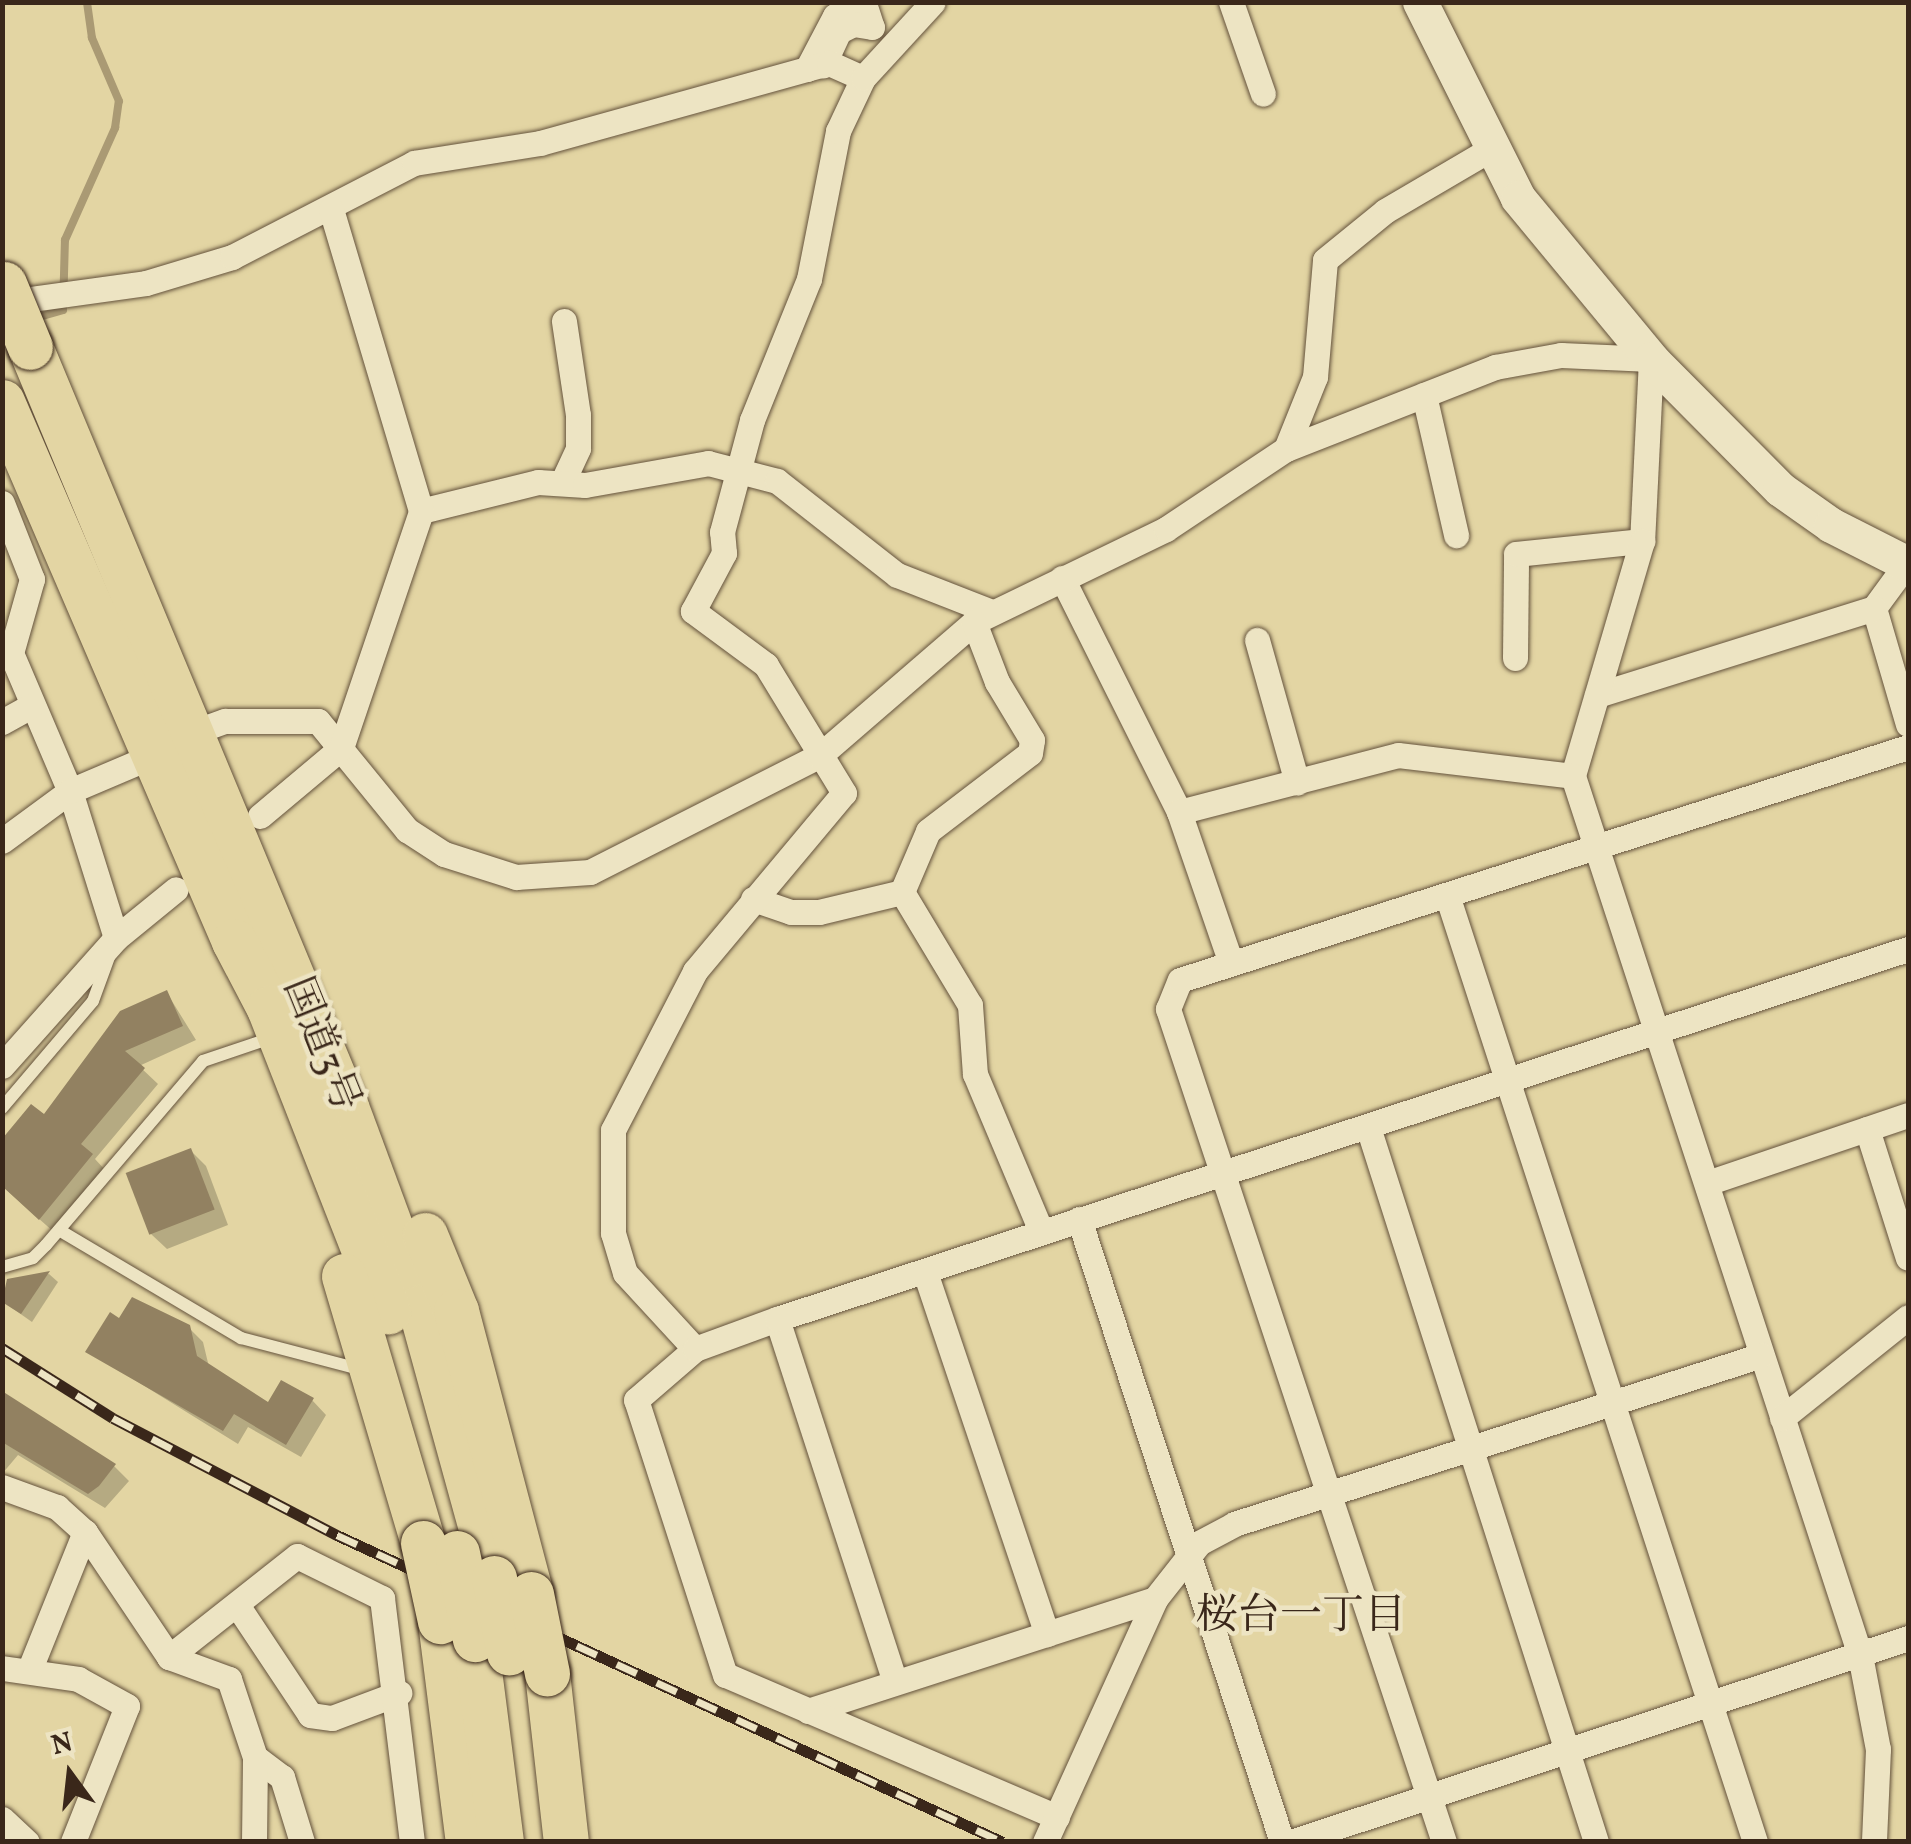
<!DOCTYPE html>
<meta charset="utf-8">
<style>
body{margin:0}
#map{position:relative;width:1911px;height:1844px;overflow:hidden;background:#e3d5a3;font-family:Vollkorn,"Noto Serif JP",serif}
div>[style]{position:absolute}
.shadow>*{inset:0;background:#0003}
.stream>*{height:8px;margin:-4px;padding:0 4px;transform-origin:4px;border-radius:4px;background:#aa9a74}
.building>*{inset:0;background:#928161;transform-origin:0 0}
.roads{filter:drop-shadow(0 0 2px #64523c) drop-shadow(0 0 2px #64523c)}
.lane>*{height:12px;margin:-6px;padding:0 6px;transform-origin:6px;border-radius:6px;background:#ede4c3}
.street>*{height:25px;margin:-12.5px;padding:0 12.5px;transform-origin:12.5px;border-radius:12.5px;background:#ede4c3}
.secondary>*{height:35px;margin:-17.5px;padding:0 17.5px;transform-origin:17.5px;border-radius:17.5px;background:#ede4c3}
.highway>*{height:45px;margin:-22.5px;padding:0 22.5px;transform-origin:22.5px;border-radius:22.5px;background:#e3d5a3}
.rail>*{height:11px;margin-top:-5.5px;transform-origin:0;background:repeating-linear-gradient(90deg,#ede4c3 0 22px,#3a271a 0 44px);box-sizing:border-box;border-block:2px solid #3a271a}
.bridges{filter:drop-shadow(0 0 2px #3a271a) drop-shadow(0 0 2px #3a271a)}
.highway-bridge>*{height:45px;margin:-22.5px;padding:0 22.5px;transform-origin:22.5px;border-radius:22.5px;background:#e3d5a3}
span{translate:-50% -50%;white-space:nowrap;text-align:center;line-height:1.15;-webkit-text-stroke:9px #ede4c3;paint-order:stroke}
.street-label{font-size:40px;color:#3a271a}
.neighbourhood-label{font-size:42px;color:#3a271a}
.frame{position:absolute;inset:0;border:5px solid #3a271a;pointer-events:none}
.north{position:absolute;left:20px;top:1724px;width:100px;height:100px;-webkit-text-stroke:8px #ede4c3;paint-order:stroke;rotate:345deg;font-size:28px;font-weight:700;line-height:40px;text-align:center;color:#3a271a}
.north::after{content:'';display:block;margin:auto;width:35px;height:45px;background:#3a271a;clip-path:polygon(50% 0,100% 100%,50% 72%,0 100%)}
</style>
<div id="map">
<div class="shadow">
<div style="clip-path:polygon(167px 993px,196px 1040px,139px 1066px,158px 1084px,95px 1159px,106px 1171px,55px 1233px,2px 1186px,44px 1118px)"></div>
<div style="clip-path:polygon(191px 1151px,206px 1166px,228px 1225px,167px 1249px,151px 1234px,129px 1175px)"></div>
<div style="clip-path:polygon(49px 1274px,58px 1282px,32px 1322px,2px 1301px,9px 1281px)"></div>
<div style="clip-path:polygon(120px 1322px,188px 1327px,203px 1342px,209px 1367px,269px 1405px,312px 1400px,326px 1415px,301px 1457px,248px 1427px,238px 1444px,88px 1351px)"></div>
<div style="clip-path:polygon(2px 1394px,114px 1466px,129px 1481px,105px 1508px,18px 1455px,2px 1474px)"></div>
</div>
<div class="stream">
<div style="left:32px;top:319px;width:32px;rotate:-16deg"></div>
<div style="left:63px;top:310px;width:70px;rotate:-88.4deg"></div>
<div style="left:65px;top:240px;width:123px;rotate:-65.9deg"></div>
<div style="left:115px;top:128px;width:27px;rotate:-82deg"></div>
<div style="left:119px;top:101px;width:69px;rotate:-113.2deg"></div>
<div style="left:92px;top:38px;width:36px;rotate:-98deg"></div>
</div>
<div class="building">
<div style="clip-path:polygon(167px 990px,183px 1026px,125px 1051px,145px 1068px,81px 1144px,93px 1154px,39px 1220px,2px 1186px,2px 1139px,31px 1104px,44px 1114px,120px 1011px)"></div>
<div style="left:191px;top:1148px;width:66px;height:70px;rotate:69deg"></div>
<div style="clip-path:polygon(50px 1271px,21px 1314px,2px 1302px,7px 1279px)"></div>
<div style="clip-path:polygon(132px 1297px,190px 1325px,197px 1356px,268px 1402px,281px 1380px,314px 1398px,286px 1445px,234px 1414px,223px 1431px,85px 1352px,110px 1312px,119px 1318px)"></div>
<div style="clip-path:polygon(2px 1391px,116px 1464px,99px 1486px,88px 1494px,2px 1442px)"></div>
</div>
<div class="roads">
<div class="lane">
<div style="left:2px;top:1108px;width:140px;rotate:-49.6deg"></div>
<div style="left:93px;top:1001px;width:47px;rotate:-70deg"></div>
<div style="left:59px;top:1230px;width:212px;rotate:30.7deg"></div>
<div style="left:241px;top:1338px;width:126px;rotate:14.7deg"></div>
<div style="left:2px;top:1267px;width:32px;rotate:-16deg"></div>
<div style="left:33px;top:1258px;width:18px;rotate:-45deg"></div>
<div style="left:46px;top:1245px;width:242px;rotate:-49.5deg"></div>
<div style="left:203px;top:1061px;width:59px;rotate:-18.7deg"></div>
</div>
<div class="street">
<div style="left:1231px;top:2px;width:97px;rotate:70.8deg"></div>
<div style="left:807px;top:69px;width:60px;rotate:-62.2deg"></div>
<div style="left:835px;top:16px;width:32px;rotate:-24deg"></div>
<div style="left:864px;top:3px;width:25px;rotate:72deg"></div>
<div style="left:872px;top:27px;width:19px;rotate:-171deg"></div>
<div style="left:853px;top:24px;width:16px;rotate:153deg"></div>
<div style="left:839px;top:31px;width:38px;rotate:115deg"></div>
<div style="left:2px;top:303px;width:145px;rotate:-7.9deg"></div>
<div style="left:146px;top:283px;width:90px;rotate:-16.8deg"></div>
<div style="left:232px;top:257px;width:205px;rotate:-27.3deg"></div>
<div style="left:414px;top:163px;width:128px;rotate:-9deg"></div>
<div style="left:540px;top:143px;width:300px;rotate:-15.5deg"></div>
<div style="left:829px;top:63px;width:37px;rotate:24deg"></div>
<div style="left:1424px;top:395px;width:144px;rotate:77.1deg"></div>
<div style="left:1286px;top:449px;width:78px;rotate:-68.1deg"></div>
<div style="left:1315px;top:377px;width:117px;rotate:-85.1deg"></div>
<div style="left:1325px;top:260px;width:77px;rotate:-39.2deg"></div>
<div style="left:1385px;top:211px;width:121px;rotate:-30.4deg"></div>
<div style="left:562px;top:483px;width:38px;rotate:-65deg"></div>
<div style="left:578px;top:448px;width:33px;rotate:-90deg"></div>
<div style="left:578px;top:415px;width:95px;rotate:-98.5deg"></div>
<div style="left:2px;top:503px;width:82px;rotate:68.5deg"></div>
<div style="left:32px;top:579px;width:77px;rotate:105.8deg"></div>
<div style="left:11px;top:653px;width:150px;rotate:66.9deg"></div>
<div style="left:70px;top:791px;width:154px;rotate:72.6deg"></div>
<div style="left:421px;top:511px;width:121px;rotate:-13.9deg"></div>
<div style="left:538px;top:482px;width:47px;rotate:3.7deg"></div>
<div style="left:585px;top:485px;width:125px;rotate:-10.1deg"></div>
<div style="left:708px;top:463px;width:71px;rotate:14.6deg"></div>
<div style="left:777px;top:481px;width:152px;rotate:38.1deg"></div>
<div style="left:897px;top:575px;width:102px;rotate:21.3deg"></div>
<div style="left:1907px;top:563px;width:56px;rotate:126.3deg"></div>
<div style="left:1874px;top:608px;width:121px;rotate:73.7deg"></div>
<div style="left:1062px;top:578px;width:262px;rotate:63.4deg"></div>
<div style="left:1179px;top:812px;width:160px;rotate:71deg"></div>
<div style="left:1257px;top:640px;width:148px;rotate:74.3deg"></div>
<div style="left:1515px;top:658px;width:104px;rotate:-89.4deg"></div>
<div style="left:1516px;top:554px;width:127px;rotate:-5.9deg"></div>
<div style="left:1597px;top:695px;width:290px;rotate:-17.4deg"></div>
<div style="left:2px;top:722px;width:33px;rotate:-29deg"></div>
<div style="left:194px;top:732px;width:33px;rotate:-20deg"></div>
<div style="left:225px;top:721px;width:93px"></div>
<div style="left:318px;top:721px;width:141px;rotate:50.8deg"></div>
<div style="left:407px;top:830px;width:44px;rotate:33deg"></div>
<div style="left:444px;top:854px;width:76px;rotate:17.7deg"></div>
<div style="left:516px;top:877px;width:74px;rotate:-3.9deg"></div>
<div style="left:590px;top:872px;width:257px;rotate:-26.9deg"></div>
<div style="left:819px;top:756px;width:205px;rotate:-40.8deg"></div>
<div style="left:974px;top:622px;width:213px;rotate:-25.8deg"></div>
<div style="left:1166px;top:529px;width:144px;rotate:-33.7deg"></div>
<div style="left:1286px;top:449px;width:225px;rotate:-21.4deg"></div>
<div style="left:1495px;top:367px;width:67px;rotate:-10.3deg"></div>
<div style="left:1561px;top:355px;width:90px;rotate:2.5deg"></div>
<div style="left:1651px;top:359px;width:182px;rotate:92.8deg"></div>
<div style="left:1642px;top:541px;width:245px;rotate:106.4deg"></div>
<div style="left:1573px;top:776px;width:925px;rotate:71.92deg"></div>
<div style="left:1860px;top:1655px;width:96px;rotate:79.2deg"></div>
<div style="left:1878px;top:1749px;width:93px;rotate:92.5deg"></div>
<div style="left:1179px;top:812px;width:226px;rotate:-14.6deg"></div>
<div style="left:1398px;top:755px;width:176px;rotate:6.8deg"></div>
<div style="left:260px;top:816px;width:106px;rotate:-40deg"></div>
<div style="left:341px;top:748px;width:250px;rotate:-71.3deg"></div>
<div style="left:421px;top:511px;width:315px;rotate:-106.6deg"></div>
<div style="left:2px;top:841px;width:84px;rotate:-36.3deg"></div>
<div style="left:70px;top:791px;width:92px;rotate:-23deg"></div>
<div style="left:902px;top:892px;width:66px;rotate:-66.9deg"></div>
<div style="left:928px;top:831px;width:128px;rotate:-37.4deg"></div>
<div style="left:1030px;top:753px;width:13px;rotate:-81deg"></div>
<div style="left:1032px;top:740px;width:68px;rotate:-121.1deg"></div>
<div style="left:997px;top:682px;width:64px;rotate:-111deg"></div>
<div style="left:1447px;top:895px;width:996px;rotate:71.98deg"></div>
<div style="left:753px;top:899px;width:40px;rotate:18.9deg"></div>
<div style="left:791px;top:912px;width:28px"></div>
<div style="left:819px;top:912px;width:85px;rotate:-13.5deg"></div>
<div style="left:902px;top:892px;width:132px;rotate:59deg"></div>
<div style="left:970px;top:1005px;width:69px;rotate:85.9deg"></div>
<div style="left:975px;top:1074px;width:170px;rotate:67.2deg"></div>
<div style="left:2px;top:1066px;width:171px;rotate:-48.3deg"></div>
<div style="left:116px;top:938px;width:77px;rotate:-39.2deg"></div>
<div style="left:1368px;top:1127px;width:750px;rotate:72.31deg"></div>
<div style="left:1867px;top:1129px;width:135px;rotate:72.4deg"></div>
<div style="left:1707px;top:1183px;width:212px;rotate:-18.7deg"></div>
<div style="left:1079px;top:1219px;width:655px;rotate:71.95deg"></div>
<div style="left:925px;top:1272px;width:382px;rotate:71.4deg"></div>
<div style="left:777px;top:1319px;width:382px;rotate:72deg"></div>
<div style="left:695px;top:1349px;width:103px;rotate:-132.6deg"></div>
<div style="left:625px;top:1273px;width:42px;rotate:-106.7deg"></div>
<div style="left:613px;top:1233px;width:103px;rotate:-90deg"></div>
<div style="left:613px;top:1130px;width:179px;rotate:-62.7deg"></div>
<div style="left:695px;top:971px;width:232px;rotate:-50.1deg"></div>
<div style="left:844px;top:793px;width:150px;rotate:-121.4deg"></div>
<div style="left:766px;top:665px;width:91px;rotate:-143.5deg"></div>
<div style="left:693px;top:611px;width:66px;rotate:-61.9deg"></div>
<div style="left:724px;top:553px;width:21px;rotate:-95deg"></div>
<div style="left:722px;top:532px;width:116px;rotate:-75deg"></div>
<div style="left:752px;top:420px;width:152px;rotate:-68deg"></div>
<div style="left:809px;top:279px;width:151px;rotate:-78.9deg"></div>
<div style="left:838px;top:131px;width:59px;rotate:-64.7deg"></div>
<div style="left:863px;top:78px;width:103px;rotate:-47.4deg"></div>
<div style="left:1782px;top:1418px;width:161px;rotate:-38.7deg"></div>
<div style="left:2px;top:1487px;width:59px;rotate:20deg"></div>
<div style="left:57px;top:1507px;width:38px;rotate:42deg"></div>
<div style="left:85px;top:1532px;width:151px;rotate:56.1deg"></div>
<div style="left:169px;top:1657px;width:64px;rotate:20.1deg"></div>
<div style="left:229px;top:1679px;width:82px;rotate:71.6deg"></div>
<div style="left:255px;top:1757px;width:34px;rotate:37deg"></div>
<div style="left:282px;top:1777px;width:68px;rotate:72.9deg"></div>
<div style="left:237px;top:1605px;width:132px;rotate:56.4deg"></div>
<div style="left:310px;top:1715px;width:22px;rotate:8deg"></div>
<div style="left:332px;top:1718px;width:72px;rotate:-20.5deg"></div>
<div style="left:169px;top:1657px;width:163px;rotate:-38.3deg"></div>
<div style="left:297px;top:1556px;width:95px;rotate:26.3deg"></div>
<div style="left:382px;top:1598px;width:246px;rotate:83deg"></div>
<div style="left:2px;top:1668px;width:77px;rotate:8.2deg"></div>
<div style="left:78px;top:1679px;width:56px;rotate:28.9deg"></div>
<div style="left:127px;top:1706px;width:146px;rotate:111.7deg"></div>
<div style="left:29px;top:1671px;width:150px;rotate:-68.1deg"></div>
<div style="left:808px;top:1711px;width:365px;rotate:-17.9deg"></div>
<div style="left:1057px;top:1817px;width:361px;rotate:-156.8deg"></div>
<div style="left:725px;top:1675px;width:289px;rotate:-107.9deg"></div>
<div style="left:636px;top:1400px;width:78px;rotate:-40.8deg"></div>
<div style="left:695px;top:1349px;width:87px;rotate:-20.1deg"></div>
<div style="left:777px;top:1319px;width:1190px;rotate:-18.12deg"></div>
<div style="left:2px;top:1819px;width:34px;rotate:43deg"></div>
<div style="left:254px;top:1842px;width:85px;rotate:-89.3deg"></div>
<div style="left:1045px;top:1842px;width:267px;rotate:-65.6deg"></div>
<div style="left:1155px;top:1599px;width:71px;rotate:-51.8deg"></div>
<div style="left:1199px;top:1543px;width:40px;rotate:-28deg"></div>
<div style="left:1234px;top:1524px;width:554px;rotate:-17.75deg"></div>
<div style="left:1291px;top:1842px;width:650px;rotate:-18.3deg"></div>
<div style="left:1444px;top:1842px;width:878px;rotate:-108.33deg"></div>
<div style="left:1168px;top:1009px;width:31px;rotate:-68deg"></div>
<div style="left:1180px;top:980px;width:764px;rotate:-17.75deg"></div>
</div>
<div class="secondary">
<div style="left:1420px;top:2px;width:219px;rotate:63.4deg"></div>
<div style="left:1518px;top:198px;width:209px;rotate:50.4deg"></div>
<div style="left:1651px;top:359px;width:183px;rotate:45.2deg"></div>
<div style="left:1780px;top:489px;width:62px;rotate:35.2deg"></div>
<div style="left:1831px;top:525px;width:86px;rotate:26.9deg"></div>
</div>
<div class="highway">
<div style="left:30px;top:347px;width:823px;rotate:67.42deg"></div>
<div style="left:346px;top:1107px;width:213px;rotate:69.7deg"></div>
<div style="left:420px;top:1307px;width:279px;rotate:74.6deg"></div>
<div style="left:2px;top:402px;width:587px;rotate:66.71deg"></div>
<div style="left:234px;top:941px;width:76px;rotate:62.4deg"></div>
<div style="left:269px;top:1008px;width:326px;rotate:68.6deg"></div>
<div style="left:425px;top:1235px;width:82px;rotate:67.8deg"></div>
<div style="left:456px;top:1311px;width:293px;rotate:75.2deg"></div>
<div style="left:344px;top:1276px;width:278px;rotate:73.5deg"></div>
<div style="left:440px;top:1621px;width:223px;rotate:82.8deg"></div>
<div style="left:475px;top:1639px;width:205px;rotate:82.7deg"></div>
<div style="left:547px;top:1673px;width:170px;rotate:83.6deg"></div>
</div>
</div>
<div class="rail">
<div style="left:2px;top:1348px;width:131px;rotate:32.2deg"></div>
<div style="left:113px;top:1418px;width:253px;rotate:27.6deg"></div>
<div style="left:337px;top:1535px;width:733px;rotate:24.75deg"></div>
</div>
<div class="bridges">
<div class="highway-bridge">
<div style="left:4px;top:284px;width:68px;rotate:67.6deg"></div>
<div style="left:423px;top:1543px;width:80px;rotate:77.7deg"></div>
<div style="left:457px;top:1553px;width:88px;rotate:78.2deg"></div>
<div style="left:494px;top:1578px;width:76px;rotate:78.7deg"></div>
<div style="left:531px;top:1594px;width:81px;rotate:78.6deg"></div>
</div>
</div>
<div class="street-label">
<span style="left:320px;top:1045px;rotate:68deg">国道3号</span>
</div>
<div class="neighbourhood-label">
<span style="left:1301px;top:1618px">桜台一丁目</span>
</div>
<div class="frame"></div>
<div class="north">N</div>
</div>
